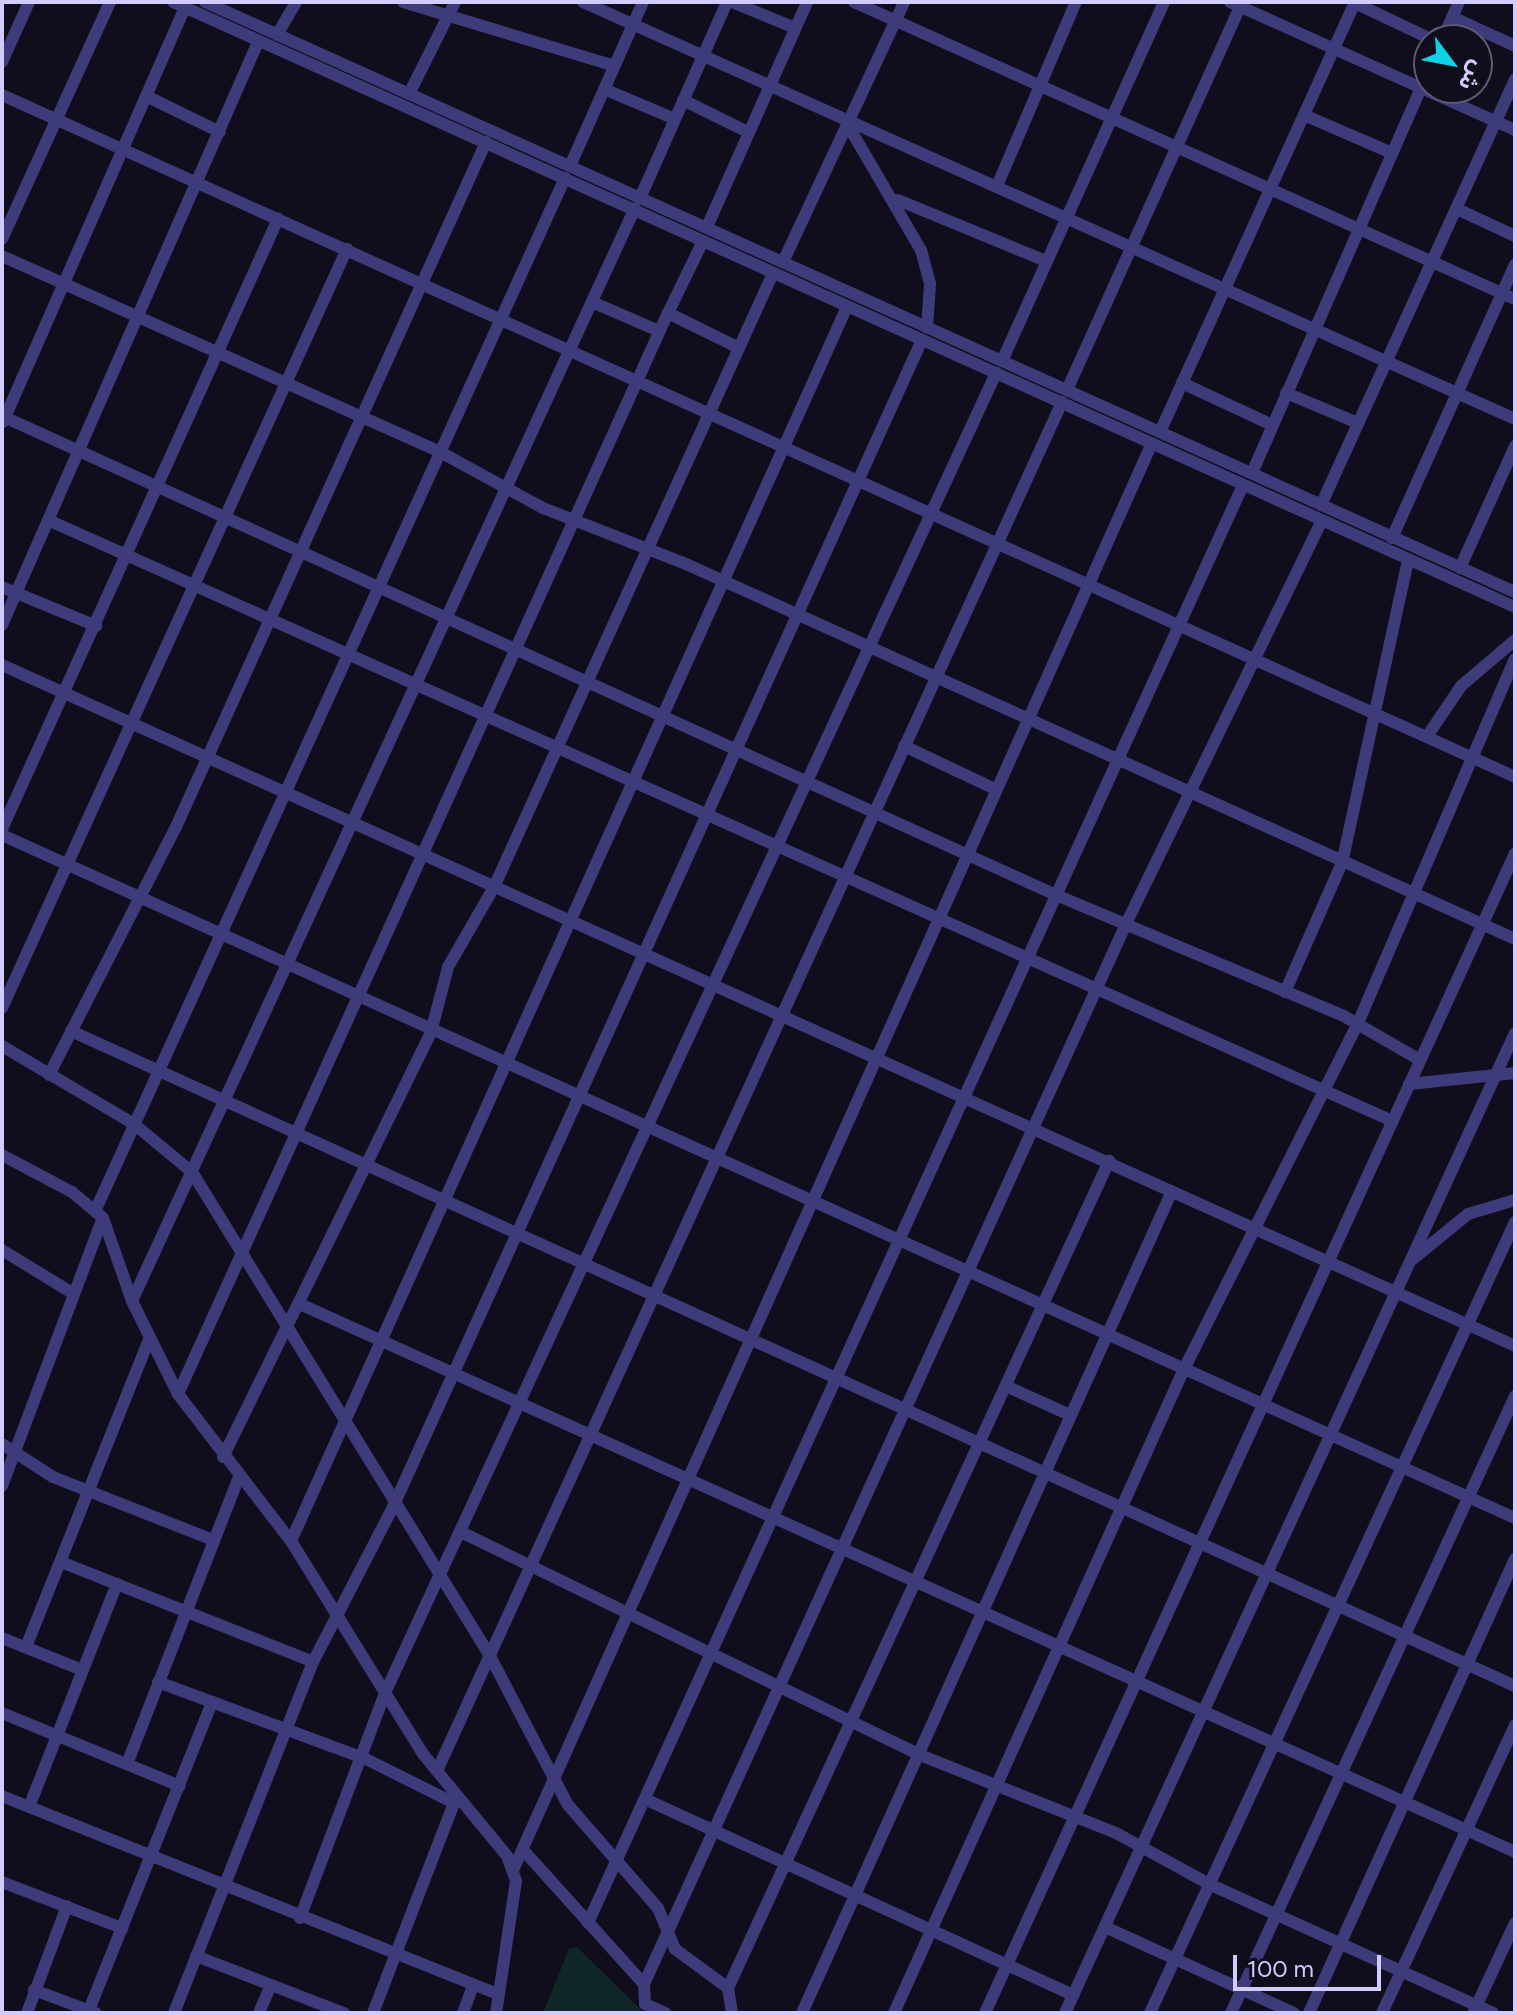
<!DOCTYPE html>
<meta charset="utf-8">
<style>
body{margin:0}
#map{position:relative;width:1517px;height:2015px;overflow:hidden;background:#100d1d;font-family:Figtree,"Noto Sans Arabic",sans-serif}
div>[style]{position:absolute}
.green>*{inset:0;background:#112626}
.minor>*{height:12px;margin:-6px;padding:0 6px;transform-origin:6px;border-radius:6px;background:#3d3b79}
span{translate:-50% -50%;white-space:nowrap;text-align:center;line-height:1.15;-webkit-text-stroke:6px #100d1d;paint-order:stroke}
.frame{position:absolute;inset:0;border:4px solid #d1ccfc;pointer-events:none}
.north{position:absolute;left:1413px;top:24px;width:80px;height:80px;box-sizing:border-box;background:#100d1d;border:2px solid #5d5976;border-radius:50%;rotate:122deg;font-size:22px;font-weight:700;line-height:32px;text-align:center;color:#d1ccfc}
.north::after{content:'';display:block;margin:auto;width:28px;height:36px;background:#0fd1e5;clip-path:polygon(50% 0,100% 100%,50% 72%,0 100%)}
.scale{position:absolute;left:1233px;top:1955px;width:148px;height:36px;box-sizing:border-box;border:4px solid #d1ccfc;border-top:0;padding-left:10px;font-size:24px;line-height:28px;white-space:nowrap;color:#d1ccfc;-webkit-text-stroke:6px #100d1d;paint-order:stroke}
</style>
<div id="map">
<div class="green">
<div style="clip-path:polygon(577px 1947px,644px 2013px,543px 2013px,569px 1949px)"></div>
</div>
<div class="minor">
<div style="left:173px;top:2px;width:1472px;rotate:24.27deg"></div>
<div style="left:205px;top:2px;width:1437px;rotate:24.25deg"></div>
<div style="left:403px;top:2px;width:221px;rotate:16.8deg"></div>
<div style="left:583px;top:2px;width:1021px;rotate:24.1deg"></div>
<div style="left:732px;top:2px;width:68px;rotate:22.4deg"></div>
<div style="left:854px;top:2px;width:725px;rotate:24.2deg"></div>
<div style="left:1230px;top:2px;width:312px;rotate:24.2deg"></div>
<div style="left:1355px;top:3px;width:86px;rotate:25.4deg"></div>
<div style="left:1452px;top:17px;width:69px;rotate:24.7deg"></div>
<div style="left:277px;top:35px;width:38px;rotate:-60deg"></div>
<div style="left:1442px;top:40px;width:42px;rotate:-65.9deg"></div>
<div style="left:2px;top:62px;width:66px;rotate:-65.8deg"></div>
<div style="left:604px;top:89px;width:77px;rotate:22.9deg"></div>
<div style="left:409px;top:94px;width:103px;rotate:-63.4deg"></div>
<div style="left:2px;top:95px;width:1660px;rotate:24.26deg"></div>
<div style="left:146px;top:96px;width:82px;rotate:25.9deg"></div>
<div style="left:683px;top:100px;width:72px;rotate:26.2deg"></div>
<div style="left:1304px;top:115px;width:96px;rotate:23.4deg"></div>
<div style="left:849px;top:127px;width:143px;rotate:59.7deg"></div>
<div style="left:921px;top:250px;width:35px;rotate:75deg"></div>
<div style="left:930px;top:284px;width:44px;rotate:93.9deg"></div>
<div style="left:570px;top:166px;width:180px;rotate:-66deg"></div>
<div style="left:997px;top:186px;width:200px;rotate:-66.8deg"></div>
<div style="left:641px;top:196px;width:212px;rotate:-66.1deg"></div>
<div style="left:898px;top:200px;width:160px;rotate:22.4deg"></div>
<div style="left:1457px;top:209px;width:64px;rotate:25deg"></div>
<div style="left:707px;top:227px;width:246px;rotate:-66deg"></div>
<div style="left:2px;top:239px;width:260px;rotate:-65.5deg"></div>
<div style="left:703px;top:241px;width:80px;rotate:115.9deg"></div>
<div style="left:668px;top:313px;width:79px;rotate:26.2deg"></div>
<div style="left:2px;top:256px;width:482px;rotate:24.1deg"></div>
<div style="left:442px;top:453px;width:115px;rotate:28.6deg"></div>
<div style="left:543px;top:508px;width:154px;rotate:21.4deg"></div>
<div style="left:686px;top:564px;width:910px;rotate:24.34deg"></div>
<div style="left:783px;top:262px;width:287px;rotate:-65deg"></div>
<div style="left:592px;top:302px;width:73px;rotate:23.4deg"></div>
<div style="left:1002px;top:361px;width:394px;rotate:-65.7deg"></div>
<div style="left:1182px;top:383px;width:99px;rotate:25deg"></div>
<div style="left:1067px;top:390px;width:426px;rotate:-65.7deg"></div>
<div style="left:1286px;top:393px;width:78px;rotate:22.6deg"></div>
<div style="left:2px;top:416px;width:1158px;rotate:24.44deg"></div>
<div style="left:1056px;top:895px;width:310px;rotate:22.8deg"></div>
<div style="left:1342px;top:1015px;width:90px;rotate:30deg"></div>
<div style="left:3px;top:422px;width:452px;rotate:-66.3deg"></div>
<div style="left:1160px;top:432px;width:472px;rotate:-65.6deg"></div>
<div style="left:1252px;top:473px;width:441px;rotate:-66.3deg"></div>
<div style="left:1321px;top:505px;width:468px;rotate:-65.5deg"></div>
<div style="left:48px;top:520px;width:1472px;rotate:24.09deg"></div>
<div style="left:1392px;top:538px;width:300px;rotate:-65.8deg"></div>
<div style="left:1460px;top:568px;width:134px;rotate:-65.7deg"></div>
<div style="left:2px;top:587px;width:102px;rotate:22.5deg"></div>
<div style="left:2px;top:625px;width:637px;rotate:-66.29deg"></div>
<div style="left:2px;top:665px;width:1659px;rotate:24.23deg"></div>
<div style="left:1428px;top:735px;width:59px;rotate:-56deg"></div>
<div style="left:1461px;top:686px;width:71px;rotate:-40.4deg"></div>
<div style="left:904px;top:746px;width:101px;rotate:25.3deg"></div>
<div style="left:2px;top:829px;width:670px;rotate:-65.66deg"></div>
<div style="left:2px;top:835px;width:1660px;rotate:24.3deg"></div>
<div style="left:1285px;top:992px;width:141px;rotate:-66.2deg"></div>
<div style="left:1342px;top:863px;width:310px;rotate:-77.7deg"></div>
<div style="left:2px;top:1008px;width:834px;rotate:-65.56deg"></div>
<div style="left:71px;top:1031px;width:1586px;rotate:24.4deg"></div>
<div style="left:2px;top:1046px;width:153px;rotate:30.6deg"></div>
<div style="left:134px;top:1124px;width:75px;rotate:39.6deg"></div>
<div style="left:192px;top:1172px;width:568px;rotate:58.38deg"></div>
<div style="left:490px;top:1656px;width:168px;rotate:62.4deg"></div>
<div style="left:568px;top:1805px;width:137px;rotate:48.9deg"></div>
<div style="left:658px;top:1908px;width:44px;rotate:67.5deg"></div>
<div style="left:675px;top:1949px;width:66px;rotate:36.3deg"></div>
<div style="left:49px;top:1075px;width:279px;rotate:-62.9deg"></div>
<div style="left:176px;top:827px;width:752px;rotate:-65.65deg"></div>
<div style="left:1409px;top:1084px;width:107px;rotate:-5.9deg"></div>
<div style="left:2px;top:1155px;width:79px;rotate:27.9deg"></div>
<div style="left:72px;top:1192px;width:40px;rotate:40deg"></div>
<div style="left:103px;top:1218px;width:88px;rotate:70.7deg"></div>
<div style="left:132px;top:1301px;width:104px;rotate:63.7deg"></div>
<div style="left:178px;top:1394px;width:185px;rotate:52.5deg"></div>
<div style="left:291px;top:1541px;width:251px;rotate:58.2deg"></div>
<div style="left:423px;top:1754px;width:132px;rotate:50.5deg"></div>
<div style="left:507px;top:1856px;width:27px;rotate:70deg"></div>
<div style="left:516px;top:1881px;width:134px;rotate:98.6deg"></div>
<div style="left:96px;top:1209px;width:1133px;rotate:-65.54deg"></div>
<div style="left:2px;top:1250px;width:84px;rotate:31.4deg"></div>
<div style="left:1413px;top:1259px;width:71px;rotate:-39.3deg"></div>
<div style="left:1468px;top:1214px;width:49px;rotate:-16.6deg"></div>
<div style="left:132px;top:1301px;width:1203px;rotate:-65.29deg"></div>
<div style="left:302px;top:1305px;width:1331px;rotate:24.27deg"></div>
<div style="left:1008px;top:1387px;width:68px;rotate:24.3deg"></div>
<div style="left:178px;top:1394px;width:1187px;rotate:-65.62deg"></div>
<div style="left:2px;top:1444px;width:61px;rotate:32.9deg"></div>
<div style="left:53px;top:1477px;width:172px;rotate:21.5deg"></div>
<div style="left:223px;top:1457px;width:473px;rotate:-63.9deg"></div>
<div style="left:431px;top:1032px;width:67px;rotate:-75.3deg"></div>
<div style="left:448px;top:967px;width:92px;rotate:-60.1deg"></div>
<div style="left:494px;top:887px;width:674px;rotate:-65.56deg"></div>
<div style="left:2px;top:1486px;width:286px;rotate:-69.4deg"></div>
<div style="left:463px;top:1533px;width:508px;rotate:25.91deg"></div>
<div style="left:920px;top:1755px;width:211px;rotate:21.7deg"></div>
<div style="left:1116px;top:1833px;width:106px;rotate:28.7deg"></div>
<div style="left:1209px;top:1884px;width:312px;rotate:24.4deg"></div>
<div style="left:291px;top:1541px;width:1353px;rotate:-65.75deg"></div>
<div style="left:61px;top:1562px;width:271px;rotate:21.6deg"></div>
<div style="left:2px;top:1638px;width:86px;rotate:21.8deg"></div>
<div style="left:26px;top:1647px;width:331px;rotate:-68.2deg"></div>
<div style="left:158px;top:1682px;width:220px;rotate:20.3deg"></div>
<div style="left:364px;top:1758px;width:101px;rotate:26.6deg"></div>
<div style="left:2px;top:1713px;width:192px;rotate:22.3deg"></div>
<div style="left:127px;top:1764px;width:309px;rotate:-68.7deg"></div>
<div style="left:437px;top:1771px;width:1505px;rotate:-65.46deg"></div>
<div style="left:2px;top:1796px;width:531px;rotate:21.78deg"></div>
<div style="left:647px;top:1800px;width:469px;rotate:24.6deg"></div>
<div style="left:29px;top:1807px;width:240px;rotate:-68.5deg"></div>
<div style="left:525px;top:1852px;width:178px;rotate:48deg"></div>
<div style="left:644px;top:1984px;width:20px;rotate:87deg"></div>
<div style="left:645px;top:2004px;width:22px;rotate:24deg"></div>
<div style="left:514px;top:1868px;width:1561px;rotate:-65.88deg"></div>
<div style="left:2px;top:1882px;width:129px;rotate:21deg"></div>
<div style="left:300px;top:1918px;width:241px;rotate:-69.3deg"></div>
<div style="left:385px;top:1693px;width:1455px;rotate:-65.16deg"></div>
<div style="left:588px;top:1923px;width:1580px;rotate:-65.51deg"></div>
<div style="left:1105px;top:1927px;width:208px;rotate:24.5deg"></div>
<div style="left:196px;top:1956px;width:159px;rotate:21.1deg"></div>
<div style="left:644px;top:1984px;width:1162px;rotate:-65.55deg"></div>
<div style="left:1125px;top:926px;width:450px;rotate:-64.1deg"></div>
<div style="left:34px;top:1990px;width:66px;rotate:20.4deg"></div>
<div style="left:89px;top:2010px;width:332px;rotate:-68.2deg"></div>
<div style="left:1474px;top:2011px;width:97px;rotate:-65deg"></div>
<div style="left:27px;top:2013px;width:114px;rotate:-69.5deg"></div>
<div style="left:174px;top:2013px;width:378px;rotate:-68.4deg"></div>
<div style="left:313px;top:1662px;width:174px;rotate:-62.7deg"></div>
<div style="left:393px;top:1507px;width:1281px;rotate:-65.62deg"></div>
<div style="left:259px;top:2013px;width:30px;rotate:-67deg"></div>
<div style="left:373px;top:2013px;width:230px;rotate:-68.9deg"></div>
<div style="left:463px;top:2013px;width:30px;rotate:-70deg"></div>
<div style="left:732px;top:2013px;width:25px;rotate:-99deg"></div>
<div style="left:728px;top:1988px;width:911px;rotate:-65.26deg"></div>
<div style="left:802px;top:2013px;width:901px;rotate:-65.77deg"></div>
<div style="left:894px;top:2013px;width:706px;rotate:-65.76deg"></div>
<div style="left:1184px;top:1369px;width:387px;rotate:-63.3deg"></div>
<div style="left:1358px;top:1023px;width:396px;rotate:-66.7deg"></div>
<div style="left:985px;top:2013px;width:1275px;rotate:-65.44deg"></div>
<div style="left:1065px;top:2013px;width:1078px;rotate:-65.34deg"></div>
<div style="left:1150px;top:2013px;width:871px;rotate:-65.23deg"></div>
<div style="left:1231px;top:2013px;width:679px;rotate:-65.28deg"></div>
<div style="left:1309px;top:2013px;width:499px;rotate:-65.6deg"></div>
<div style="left:1382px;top:2013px;width:317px;rotate:-65.2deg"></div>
</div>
<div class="frame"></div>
<div class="north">ش</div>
<div class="scale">100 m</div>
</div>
